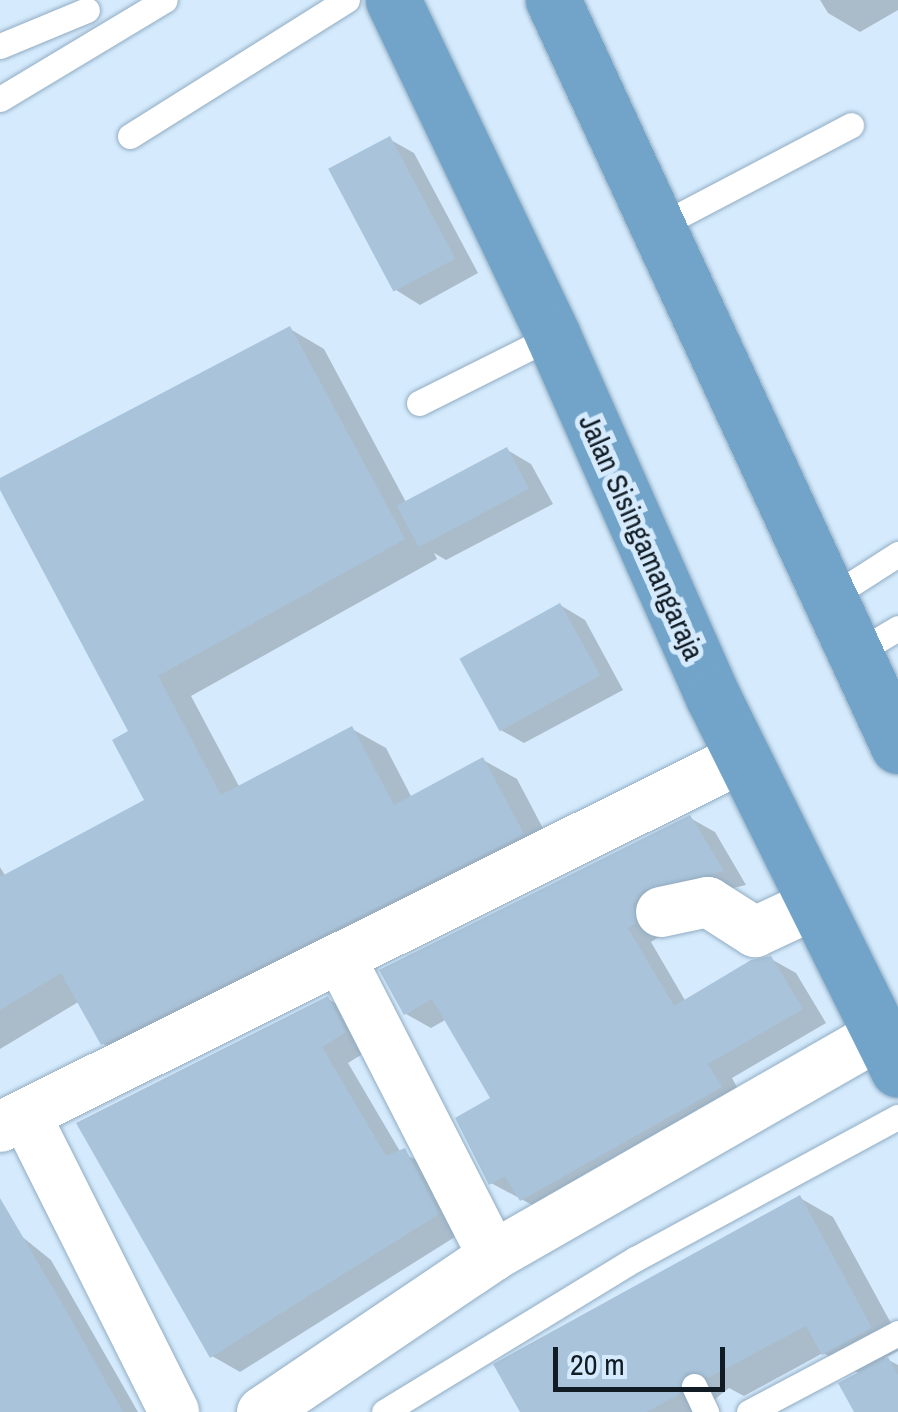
<!DOCTYPE html>
<style>
body{margin:0}
#map{position:relative;width:898px;height:1412px;overflow:hidden;background:#d5ebfd;font-family:"Archivo Narrow",sans-serif}
div>[style]{position:absolute}
.shadow>*{inset:0;background:#0003}
.building>*{inset:0;background:#a9c4da;transform-origin:0 0}
.roads{filter:drop-shadow(0 0 2px #92acc2) drop-shadow(0 0 2px #92acc2)}
.service>*{height:25px;margin:-12.5px;padding:0 12.5px;transform-origin:12.5px;border-radius:12.5px;background:#fff}
.minor>*{height:50px;margin:-25px;padding:0 25px;transform-origin:25px;border-radius:25px;background:#fff}
.trunk>*{height:55px;margin:-27.5px;padding:0 27.5px;transform-origin:27.5px;border-radius:27.5px;background:#72a4ca}
span{translate:-50% -50%;white-space:nowrap;text-align:center;line-height:1.15;-webkit-text-stroke:10px #d5ebfd;paint-order:stroke}
.street-label{font-size:30px;color:#111b23}
.scale{position:absolute;left:553px;top:1347px;width:172px;height:45px;box-sizing:border-box;border:5px solid #111b23;border-top:0;padding-left:12px;font-size:30px;line-height:35px;white-space:nowrap;color:#111b23;-webkit-text-stroke:8px #d5ebfd;paint-order:stroke}
</style>
<div id="map">
<div class="shadow">
<div style="clip-path:polygon(820px 0,898px 0,898px 10px,860px 32px,828px 13px)"></div>
<div style="clip-path:polygon(389px 139px,414px 153px,478px 273px,420px 305px,396px 290px)"></div>
<div style="clip-path:polygon(290px 329px,324px 349px,407px 504px,507px 450px,531px 464px,553px 504px,446px 560px,434px 553px,437px 559px,191px 696px,240px 788px,352px 729px,386px 748px,412px 798px,483px 760px,517px 779px,556px 853px,136px 1063px,102px 1043px,80px 1001px,0 1049px,0 867px,6px 877px,147px 801px,132px 732px,0 481px)"></div>
<div style="clip-path:polygon(560px 605px,585px 620px,623px 690px,524px 743px,499px 729px)"></div>
<div style="clip-path:polygon(690px 818px,715px 832px,746px 885px,668px 903px,657px 919px,659px 937px,651px 942px,686px 1002px,771px 959px,796px 973px,826px 1023px,732px 1078px,745px 1102px,547px 1213px,491px 1183px,493px 1098px,447px 1019px,431px 1028px,406px 1014px)"></div>
<div style="clip-path:polygon(328px 999px,355px 1015px,372px 1048px,348px 1063px,401px 1153px,433px 1167px,466px 1230px,240px 1372px,212px 1356px)"></div>
<div style="clip-path:polygon(800px 1198px,833px 1217px,898px 1336px,898px 1351px,885px 1358px,898px 1365px,898px 1412px,857px 1412px,860px 1374px,823px 1353px,744px 1396px,729px 1388px,710px 1403px,714px 1412px,523px 1412px)"></div>
<div style="clip-path:polygon(0 1219px,51px 1260px,138px 1412px,0 1412px)"></div>
</div>
<div class="building">
<div style="left:390px;top:136px;width:139px;height:70px;rotate:62deg"></div>
<div style="clip-path:polygon(290px 326px,405px 539px,158px 676px,221px 795px,352px 726px,394px 805px,483px 757px,524px 834px,101px 1045px,61px 973px,0 1010px,0 877px,144px 800px,112px 740px,128px 731px,0 490px,0 478px)"></div>
<div style="left:507px;top:447px;width:47px;height:125px;rotate:62deg"></div>
<div style="left:560px;top:603px;width:83px;height:115px;rotate:61deg"></div>
<div style="clip-path:polygon(690px 815px,724px 871px,643px 890px,633px 904px,636px 923px,628px 928px,674px 1006px,751px 960px,771px 956px,803px 1009px,708px 1064px,722px 1087px,520px 1201px,505px 1176px,489px 1185px,455px 1118px,490px 1098px,432px 999px,404px 1015px,379px 970px)"></div>
<div style="clip-path:polygon(328px 996px,346px 1032px,322px 1047px,386px 1156px,405px 1148px,439px 1214px,210px 1358px,76px 1123px)"></div>
<div style="clip-path:polygon(800px 1195px,872px 1328px,822px 1355px,806px 1326px,708px 1378px,686px 1372px,680px 1394px,646px 1412px,520px 1412px,493px 1364px)"></div>
<div style="clip-path:polygon(0 1198px,64px 1307px,123px 1412px,0 1412px)"></div>
<div style="clip-path:polygon(888px 1357px,898px 1375px,898px 1412px,854px 1412px,838px 1383px)"></div>
</div>
<div class="roads">
<div class="service">
<div style="left:0;top:46px;width:94px;rotate:-22.5deg"></div>
<div style="left:0;top:99px;width:192px;rotate:-31deg"></div>
<div style="left:130px;top:136px;width:256px;rotate:-32.1deg"></div>
<div style="left:659px;top:226px;width:217px;rotate:-27.7deg"></div>
<div style="left:419px;top:403px;width:150px;rotate:-26.6deg"></div>
<div style="left:831px;top:597px;width:80px;rotate:-32.7deg"></div>
<div style="left:856px;top:653px;width:49px;rotate:-30.8deg"></div>
<div style="left:694px;top:1386px;width:29px;rotate:65deg"></div>
<div style="left:384px;top:1412px;width:294px;rotate:-31.4deg"></div>
<div style="left:635px;top:1259px;width:299px;rotate:-28.4deg"></div>
<div style="left:749px;top:1412px;width:169px;rotate:-27.9deg"></div>
</div>
<div class="minor">
<div style="left:661px;top:912px;width:48px;rotate:-12deg"></div>
<div style="left:708px;top:902px;width:56px;rotate:32.6deg"></div>
<div style="left:755px;top:932px;width:66px;rotate:-25deg"></div>
<div style="left:341px;top:959px;width:334px;rotate:62.9deg"></div>
<div style="left:26px;top:1116px;width:331px;rotate:63.4deg"></div>
<div style="left:0;top:1127px;width:832px;rotate:-26.47deg"></div>
<div style="left:262px;top:1412px;width:279px;rotate:-34deg"></div>
<div style="left:493px;top:1256px;width:447px;rotate:-29.8deg"></div>
</div>
<div class="trunk">
<div style="left:393px;top:0;width:372px;rotate:64.5deg"></div>
<div style="left:553px;top:336px;width:395px;rotate:66.1deg"></div>
<div style="left:713px;top:697px;width:416px;rotate:63.6deg"></div>
<div style="left:553px;top:0;width:822px;rotate:65.18deg"></div>
</div>
</div>
<div class="street-label">
<span style="left:642px;top:537px;rotate:66deg">Jalan Sisingamangaraja</span>
</div>
<div class="scale">20 m</div>
</div>
